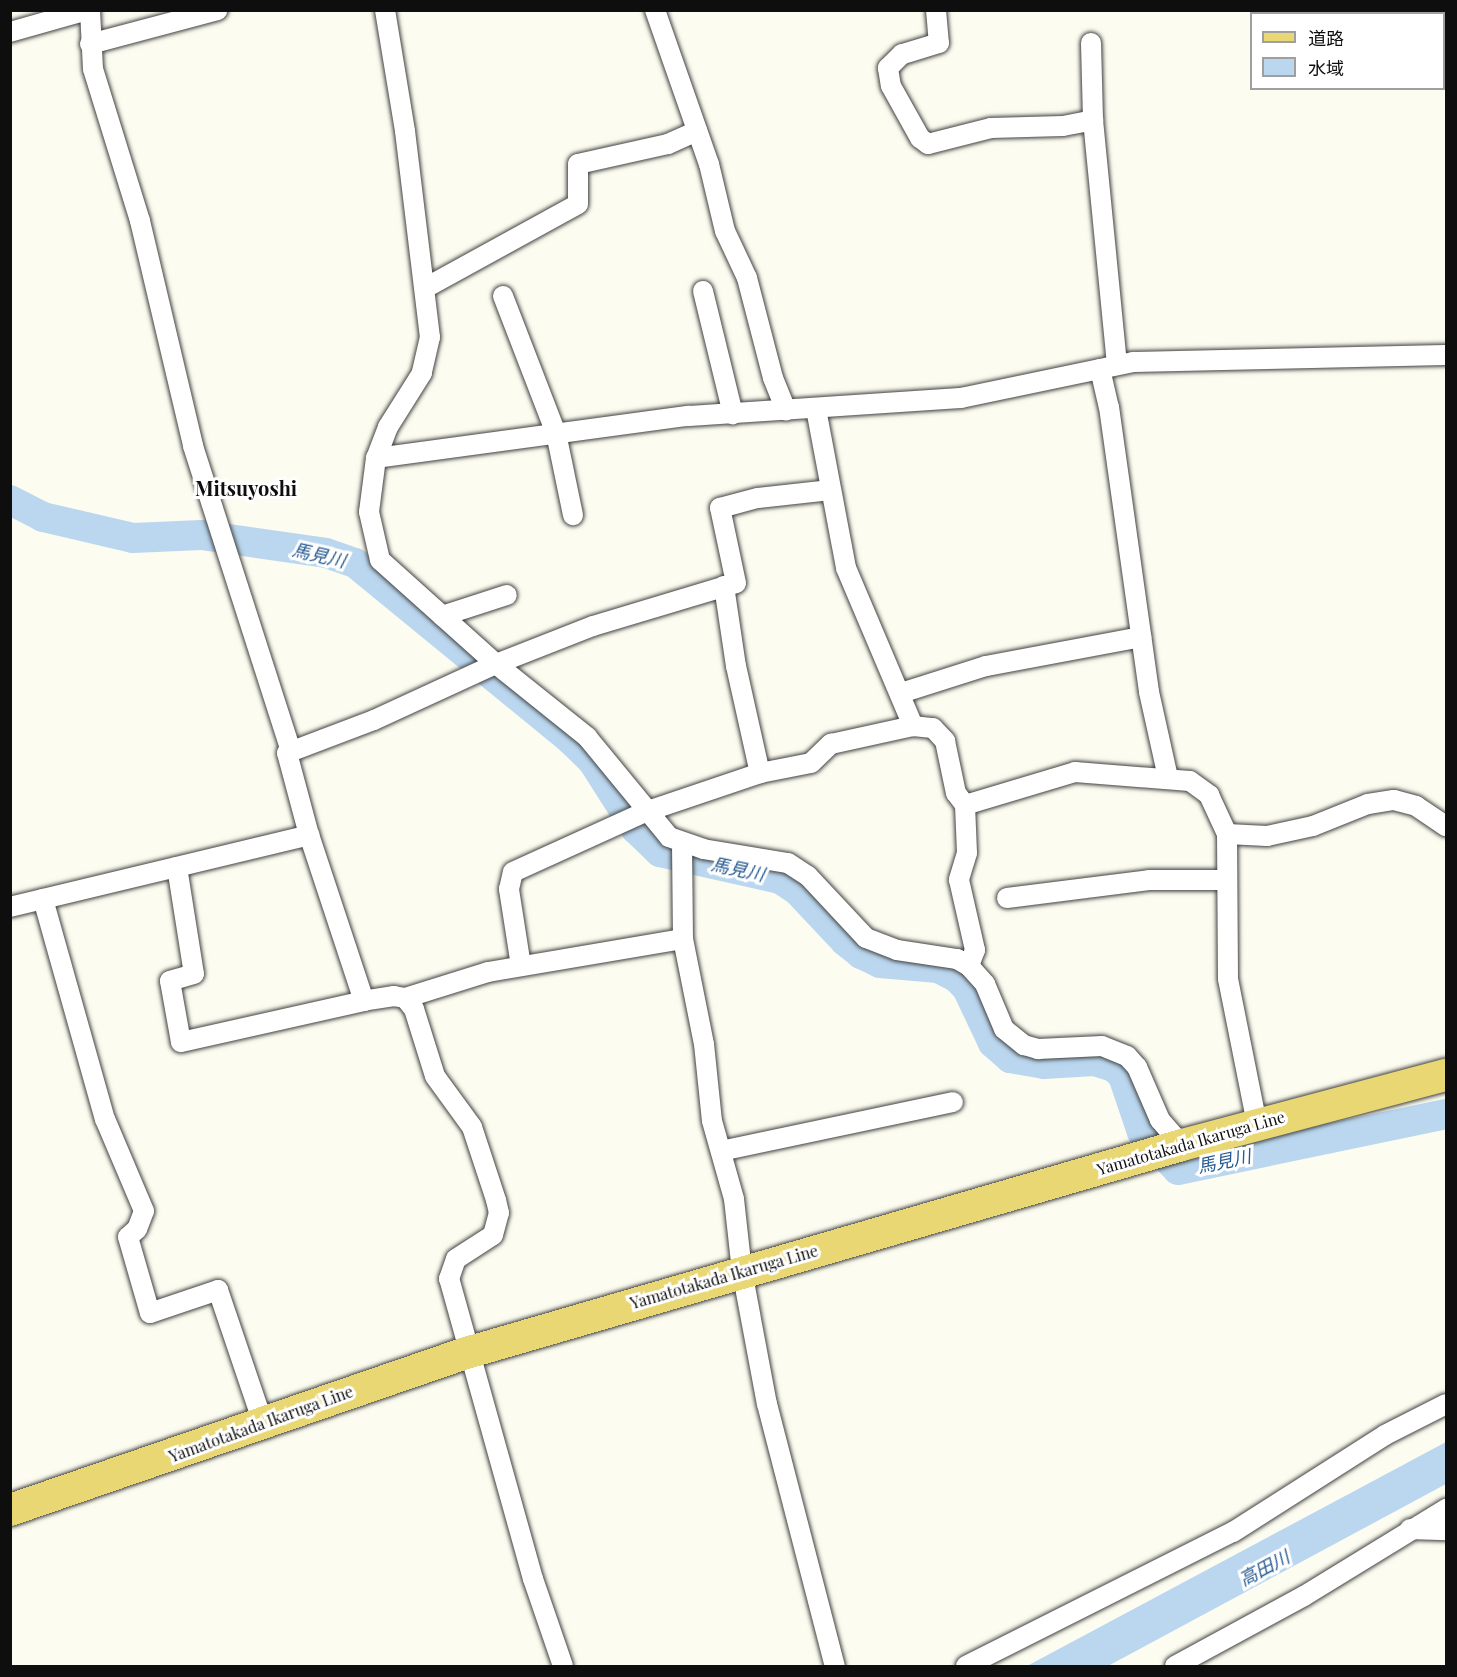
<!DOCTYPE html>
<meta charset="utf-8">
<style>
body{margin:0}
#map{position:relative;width:1457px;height:1677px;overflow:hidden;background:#fdfcf0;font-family:"Playfair Display","Noto Sans JP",serif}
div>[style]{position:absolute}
.water>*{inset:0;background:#bad7ef}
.river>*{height:30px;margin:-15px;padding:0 15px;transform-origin:15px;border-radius:15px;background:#bad7ef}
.roads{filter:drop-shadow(0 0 2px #414141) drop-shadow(0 0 2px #414141)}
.minor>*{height:20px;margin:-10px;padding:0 10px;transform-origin:10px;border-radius:10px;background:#fff}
.primary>*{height:32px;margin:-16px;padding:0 16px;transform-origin:16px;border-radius:16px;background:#e9d774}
span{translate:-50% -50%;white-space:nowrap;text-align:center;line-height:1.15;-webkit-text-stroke:6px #fff;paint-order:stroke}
.street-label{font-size:16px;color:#0e0e0e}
.water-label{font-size:18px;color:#255991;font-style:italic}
.quarter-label{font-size:20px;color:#0e0e0e;font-weight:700}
.frame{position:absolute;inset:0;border:12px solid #0e0e0e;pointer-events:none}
.legend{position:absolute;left:1250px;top:12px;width:195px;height:78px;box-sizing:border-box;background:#fff;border:2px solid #9f9f9f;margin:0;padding:8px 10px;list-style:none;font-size:18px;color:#0e0e0e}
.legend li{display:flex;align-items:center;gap:12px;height:30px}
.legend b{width:30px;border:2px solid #9f9f9f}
</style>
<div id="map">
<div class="water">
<div style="clip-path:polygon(1446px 1442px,1446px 1484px,1108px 1666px,1027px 1666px)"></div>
</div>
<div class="river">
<div style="left:10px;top:500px;width:37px;rotate:27deg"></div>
<div style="left:43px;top:517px;width:92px;rotate:13.1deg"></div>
<div style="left:133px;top:538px;width:68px;rotate:-2.5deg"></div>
<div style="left:201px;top:535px;width:126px;rotate:8.2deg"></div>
<div style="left:326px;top:553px;width:31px;rotate:19deg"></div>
<div style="left:355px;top:563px;width:279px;rotate:39.3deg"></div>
<div style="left:571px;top:740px;width:29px;rotate:44deg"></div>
<div style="left:592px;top:760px;width:82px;rotate:57.5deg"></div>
<div style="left:636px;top:829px;width:33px;rotate:44deg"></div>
<div style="left:660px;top:852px;width:123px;rotate:12.7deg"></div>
<div style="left:780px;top:879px;width:20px;rotate:33deg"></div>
<div style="left:797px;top:890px;width:70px;rotate:46.7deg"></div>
<div style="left:845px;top:941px;width:21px;rotate:39deg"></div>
<div style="left:861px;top:954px;width:21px;rotate:25deg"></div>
<div style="left:880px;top:963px;width:58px;rotate:4.9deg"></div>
<div style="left:938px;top:968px;width:20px;rotate:27deg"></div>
<div style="left:956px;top:977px;width:16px;rotate:45deg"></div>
<div style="left:967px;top:988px;width:61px;rotate:64.7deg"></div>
<div style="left:993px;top:1043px;width:23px;rotate:41deg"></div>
<div style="left:1010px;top:1058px;width:35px;rotate:10deg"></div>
<div style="left:1044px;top:1064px;width:50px;rotate:-3.4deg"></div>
<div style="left:1094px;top:1061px;width:21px;rotate:17deg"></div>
<div style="left:1114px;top:1067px;width:13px;rotate:45deg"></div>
<div style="left:1123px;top:1076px;width:59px;rotate:71.3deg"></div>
<div style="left:1142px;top:1132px;width:52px;rotate:46.5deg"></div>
<div style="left:1178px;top:1170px;width:274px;rotate:-11.8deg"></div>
</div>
<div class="roads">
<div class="minor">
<div style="left:90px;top:10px;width:59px;rotate:87.1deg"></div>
<div style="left:93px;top:69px;width:159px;rotate:72.8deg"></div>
<div style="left:140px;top:221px;width:231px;rotate:76.7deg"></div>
<div style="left:193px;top:446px;width:321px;rotate:72.2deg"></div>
<div style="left:385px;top:10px;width:123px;rotate:80.6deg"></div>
<div style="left:405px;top:131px;width:208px;rotate:83.1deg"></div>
<div style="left:430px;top:337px;width:37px;rotate:103deg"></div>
<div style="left:422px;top:373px;width:64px;rotate:122.2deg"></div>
<div style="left:388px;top:427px;width:33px;rotate:111deg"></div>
<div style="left:376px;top:458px;width:54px;rotate:97.4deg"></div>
<div style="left:369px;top:512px;width:49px;rotate:77.1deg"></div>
<div style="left:380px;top:560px;width:156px;rotate:41.9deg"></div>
<div style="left:496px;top:664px;width:117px;rotate:38.7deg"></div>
<div style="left:587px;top:737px;width:129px;rotate:50.6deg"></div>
<div style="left:669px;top:837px;width:36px;rotate:19deg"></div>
<div style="left:703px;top:849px;width:86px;rotate:9.4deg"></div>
<div style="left:788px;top:863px;width:24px;rotate:33deg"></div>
<div style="left:808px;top:876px;width:85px;rotate:46.9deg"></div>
<div style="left:866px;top:938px;width:33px;rotate:21deg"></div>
<div style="left:897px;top:950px;width:61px;rotate:8.5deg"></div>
<div style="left:957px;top:959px;width:14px;rotate:30deg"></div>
<div style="left:969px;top:966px;width:24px;rotate:48deg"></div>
<div style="left:985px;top:984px;width:49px;rotate:67.1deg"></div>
<div style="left:1004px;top:1029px;width:26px;rotate:39deg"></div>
<div style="left:1024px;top:1045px;width:15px;rotate:16deg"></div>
<div style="left:1038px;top:1049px;width:64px;rotate:-2.7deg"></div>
<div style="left:1102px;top:1046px;width:27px;rotate:22deg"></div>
<div style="left:1127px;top:1056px;width:15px;rotate:48deg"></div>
<div style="left:1137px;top:1067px;width:58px;rotate:66.5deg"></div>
<div style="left:1160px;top:1120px;width:33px;rotate:49deg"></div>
<div style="left:655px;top:10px;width:163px;rotate:70.7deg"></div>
<div style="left:709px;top:164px;width:69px;rotate:76.6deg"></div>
<div style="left:725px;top:231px;width:52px;rotate:64.9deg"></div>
<div style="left:747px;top:278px;width:103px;rotate:75.4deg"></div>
<div style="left:773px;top:378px;width:35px;rotate:68deg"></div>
<div style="left:936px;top:10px;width:33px;rotate:85deg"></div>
<div style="left:939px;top:43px;width:39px;rotate:163deg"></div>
<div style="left:902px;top:54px;width:20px;rotate:135deg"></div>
<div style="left:888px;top:68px;width:18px;rotate:81deg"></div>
<div style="left:891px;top:86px;width:60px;rotate:60.9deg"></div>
<div style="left:920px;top:138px;width:10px;rotate:37deg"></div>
<div style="left:928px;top:144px;width:65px;rotate:-14.3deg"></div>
<div style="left:991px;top:128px;width:72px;rotate:-1.6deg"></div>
<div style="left:1063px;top:126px;width:31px;rotate:-11deg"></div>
<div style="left:10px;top:32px;width:80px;rotate:-15.9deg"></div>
<div style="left:1091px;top:43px;width:77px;rotate:88.5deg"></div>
<div style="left:1093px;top:120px;width:245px;rotate:84.4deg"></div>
<div style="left:90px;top:44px;width:132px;rotate:-14.9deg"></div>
<div style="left:427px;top:287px;width:172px;rotate:-28.8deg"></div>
<div style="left:578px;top:204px;width:40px;rotate:-90deg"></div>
<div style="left:578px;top:164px;width:92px;rotate:-12.5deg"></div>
<div style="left:668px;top:144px;width:32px;rotate:-24deg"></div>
<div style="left:703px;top:291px;width:127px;rotate:76.3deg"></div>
<div style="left:503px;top:296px;width:147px;rotate:68.9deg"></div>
<div style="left:556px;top:433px;width:84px;rotate:78.3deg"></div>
<div style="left:1100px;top:369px;width:39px;rotate:77deg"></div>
<div style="left:1109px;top:407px;width:288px;rotate:82deg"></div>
<div style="left:1149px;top:692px;width:88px;rotate:77.5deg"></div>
<div style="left:816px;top:409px;width:162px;rotate:79.3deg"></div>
<div style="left:846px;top:568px;width:172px;rotate:67deg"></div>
<div style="left:376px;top:458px;width:315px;rotate:-7.7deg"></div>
<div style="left:688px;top:416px;width:274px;rotate:-3.8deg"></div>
<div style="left:961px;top:398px;width:176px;rotate:-11.8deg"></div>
<div style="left:1133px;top:362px;width:313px;rotate:-1.3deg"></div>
<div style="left:724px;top:586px;width:81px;rotate:81.5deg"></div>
<div style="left:736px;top:666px;width:110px;rotate:77.4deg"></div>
<div style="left:442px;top:616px;width:68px;rotate:-17.9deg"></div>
<div style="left:901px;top:693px;width:89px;rotate:-17.6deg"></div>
<div style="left:986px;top:666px;width:158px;rotate:-10.6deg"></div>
<div style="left:965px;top:805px;width:48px;rotate:87.6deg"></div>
<div style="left:967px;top:853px;width:28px;rotate:107deg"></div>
<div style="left:959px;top:880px;width:72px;rotate:77.1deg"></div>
<div style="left:975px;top:950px;width:17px;rotate:111deg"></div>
<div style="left:1227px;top:834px;width:40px;rotate:2.9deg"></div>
<div style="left:1267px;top:836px;width:47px;rotate:-12.3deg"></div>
<div style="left:1313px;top:826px;width:59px;rotate:-21.8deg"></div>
<div style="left:1368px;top:804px;width:26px;rotate:-9deg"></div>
<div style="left:1394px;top:800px;width:23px;rotate:15deg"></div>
<div style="left:1416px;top:806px;width:36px;rotate:34deg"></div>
<div style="left:682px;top:844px;width:95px;rotate:89.4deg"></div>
<div style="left:683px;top:939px;width:107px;rotate:78.7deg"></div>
<div style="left:704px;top:1044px;width:77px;rotate:84.1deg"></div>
<div style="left:712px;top:1121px;width:81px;rotate:74.2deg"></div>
<div style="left:734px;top:1199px;width:72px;rotate:83.7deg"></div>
<div style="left:742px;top:1271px;width:135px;rotate:79.4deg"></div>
<div style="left:767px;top:1404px;width:271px;rotate:75.5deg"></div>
<div style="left:177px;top:867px;width:108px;rotate:81deg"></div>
<div style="left:194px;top:974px;width:25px;rotate:164deg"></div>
<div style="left:170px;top:981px;width:62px;rotate:79.8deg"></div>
<div style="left:181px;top:1042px;width:188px;rotate:-12.6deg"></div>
<div style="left:1007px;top:898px;width:143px;rotate:-7.2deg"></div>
<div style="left:1149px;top:880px;width:78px"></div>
<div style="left:43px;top:899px;width:229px;rotate:74.3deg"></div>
<div style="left:105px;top:1119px;width:100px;rotate:67deg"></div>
<div style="left:144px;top:1211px;width:19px;rotate:111deg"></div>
<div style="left:137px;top:1229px;width:12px;rotate:138deg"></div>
<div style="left:128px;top:1237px;width:79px;rotate:73.9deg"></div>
<div style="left:150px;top:1313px;width:72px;rotate:-18.7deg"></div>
<div style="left:218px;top:1290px;width:140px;rotate:71.3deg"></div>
<div style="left:10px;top:907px;width:308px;rotate:-13.5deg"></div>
<div style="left:521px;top:966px;width:78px;rotate:-98.9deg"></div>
<div style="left:509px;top:889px;width:17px;rotate:-77deg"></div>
<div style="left:513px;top:872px;width:145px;rotate:-24.4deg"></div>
<div style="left:645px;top:812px;width:121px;rotate:-18.7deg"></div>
<div style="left:760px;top:773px;width:52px;rotate:-11.1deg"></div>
<div style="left:811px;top:763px;width:28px;rotate:-44deg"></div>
<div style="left:831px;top:744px;width:84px;rotate:-12.4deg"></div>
<div style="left:913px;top:726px;width:20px;rotate:6deg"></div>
<div style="left:933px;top:728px;width:18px;rotate:47deg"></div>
<div style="left:945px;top:741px;width:53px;rotate:78.1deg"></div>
<div style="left:956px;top:793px;width:15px;rotate:53deg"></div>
<div style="left:965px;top:805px;width:115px;rotate:-16.7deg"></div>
<div style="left:1075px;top:772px;width:115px;rotate:4.5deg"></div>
<div style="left:1190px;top:781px;width:24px;rotate:36deg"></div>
<div style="left:1209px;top:795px;width:43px;rotate:65.2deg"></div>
<div style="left:1227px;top:834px;width:145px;rotate:89.6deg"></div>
<div style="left:1228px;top:979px;width:148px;rotate:78.7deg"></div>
<div style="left:405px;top:998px;width:87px;rotate:-17.4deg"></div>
<div style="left:488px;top:972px;width:198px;rotate:-9.6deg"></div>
<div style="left:721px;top:1151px;width:237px;rotate:-11.9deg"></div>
<div style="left:1410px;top:1529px;width:36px;rotate:2deg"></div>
<div style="left:563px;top:1666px;width:92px;rotate:-109deg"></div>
<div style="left:533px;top:1579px;width:312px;rotate:-105.6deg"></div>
<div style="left:449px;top:1279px;width:21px;rotate:-71deg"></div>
<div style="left:456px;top:1259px;width:44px;rotate:-33deg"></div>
<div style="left:493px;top:1235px;width:23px;rotate:-75deg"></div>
<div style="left:499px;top:1213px;width:13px;rotate:-103deg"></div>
<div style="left:496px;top:1200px;width:77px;rotate:-108.2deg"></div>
<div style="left:472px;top:1127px;width:63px;rotate:-126deg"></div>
<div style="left:435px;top:1076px;width:70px;rotate:-107.4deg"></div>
<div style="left:414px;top:1009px;width:14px;rotate:-129deg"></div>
<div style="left:405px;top:998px;width:11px;rotate:-170deg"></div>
<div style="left:394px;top:996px;width:30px;rotate:171deg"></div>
<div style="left:364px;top:1001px;width:175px;rotate:-108.3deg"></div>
<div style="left:309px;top:835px;width:85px;rotate:-105deg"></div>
<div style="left:287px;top:753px;width:93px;rotate:-20.8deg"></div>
<div style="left:374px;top:720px;width:134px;rotate:-24.7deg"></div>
<div style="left:496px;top:664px;width:104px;rotate:-21.4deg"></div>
<div style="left:593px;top:626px;width:149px;rotate:-16.7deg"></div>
<div style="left:736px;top:583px;width:77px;rotate:-102deg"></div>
<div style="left:720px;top:508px;width:39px;rotate:-15deg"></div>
<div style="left:758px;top:498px;width:73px;rotate:-6.3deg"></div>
<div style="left:966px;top:1666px;width:299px;rotate:-26.7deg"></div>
<div style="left:1233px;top:1532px;width:180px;rotate:-32.5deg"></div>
<div style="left:1385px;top:1435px;width:68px;rotate:-26.9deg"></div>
<div style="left:1175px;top:1666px;width:147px;rotate:-28.5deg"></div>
<div style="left:1304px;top:1596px;width:167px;rotate:-31.5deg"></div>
</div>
<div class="primary">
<div style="left:10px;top:1510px;width:486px;rotate:-19deg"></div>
<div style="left:470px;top:1352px;width:741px;rotate:-16.21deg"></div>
<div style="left:1182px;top:1145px;width:273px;rotate:-14.9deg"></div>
</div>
</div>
<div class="street-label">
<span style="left:1191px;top:1143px;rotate:-16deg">Yamatotakada Ikaruga Line</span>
<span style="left:724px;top:1277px;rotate:-16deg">Yamatotakada Ikaruga Line</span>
<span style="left:261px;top:1424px;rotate:-20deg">Yamatotakada Ikaruga Line</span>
</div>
<div class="water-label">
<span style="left:319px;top:555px;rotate:13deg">馬見川</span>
<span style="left:738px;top:869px;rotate:12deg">馬見川</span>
<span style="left:1224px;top:1161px;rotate:-12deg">馬見川</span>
<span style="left:1264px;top:1568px;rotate:-28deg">高田川</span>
</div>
<div class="quarter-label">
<span style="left:246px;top:487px">Mitsuyoshi</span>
</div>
<div class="frame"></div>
<ul class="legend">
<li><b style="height:8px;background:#e9d774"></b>道路</li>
<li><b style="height:16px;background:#bad7ef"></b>水域</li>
</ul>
</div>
